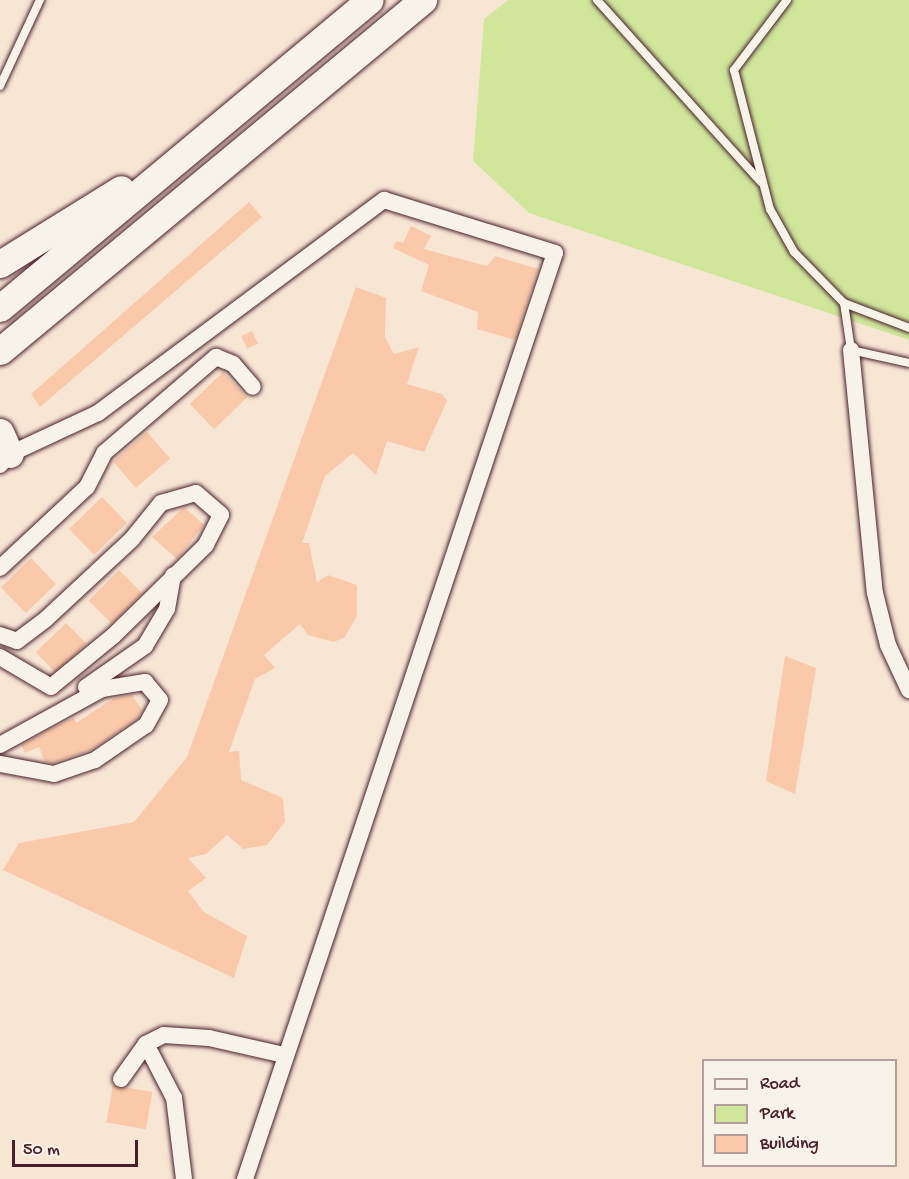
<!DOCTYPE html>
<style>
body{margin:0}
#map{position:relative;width:909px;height:1179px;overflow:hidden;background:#f8e6d5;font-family:"Gochi Hand",sans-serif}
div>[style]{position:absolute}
.green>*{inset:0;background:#cfe69b}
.building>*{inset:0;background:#fac9aa;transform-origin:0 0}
.roads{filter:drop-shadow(0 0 2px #4a1f2b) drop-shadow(0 0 2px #4a1f2b)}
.service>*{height:8px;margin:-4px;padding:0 4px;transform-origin:4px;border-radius:4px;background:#f7f3e8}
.minor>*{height:16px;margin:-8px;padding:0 8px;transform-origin:8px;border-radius:8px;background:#f7f3e8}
.trunk>*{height:27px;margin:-13.5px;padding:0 13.5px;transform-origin:13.5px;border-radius:13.5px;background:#f7f3e8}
span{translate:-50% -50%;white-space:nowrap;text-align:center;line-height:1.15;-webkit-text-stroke:6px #f7f3e8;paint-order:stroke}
.legend{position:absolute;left:702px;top:1059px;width:195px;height:108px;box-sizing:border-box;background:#f7f3e8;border:2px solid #b29e9c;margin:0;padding:8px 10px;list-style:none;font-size:18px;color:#4a1f2b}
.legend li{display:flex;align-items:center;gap:12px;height:30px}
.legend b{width:30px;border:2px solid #b29e9c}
.scale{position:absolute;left:12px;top:1140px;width:126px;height:27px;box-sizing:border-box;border:3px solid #4a1f2b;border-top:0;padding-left:8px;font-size:18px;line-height:21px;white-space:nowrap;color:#4a1f2b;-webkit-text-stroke:4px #f7f3e8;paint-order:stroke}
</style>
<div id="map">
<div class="green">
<div style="clip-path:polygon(508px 0,909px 0,909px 340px,529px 213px,473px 161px,484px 19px)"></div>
</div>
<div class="building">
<div style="clip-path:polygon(249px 202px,262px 217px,40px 407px,31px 394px)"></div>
<div style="clip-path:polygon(411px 226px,431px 236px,424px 249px,487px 266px,495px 256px,538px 269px,515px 340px,477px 329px,478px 312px,421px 291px,429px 265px,393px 248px,396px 241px,403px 243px)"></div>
<div style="clip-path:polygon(356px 287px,386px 298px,385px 337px,394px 354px,419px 347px,407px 384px,442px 394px,447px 401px,424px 452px,387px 441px,376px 475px,353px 453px,325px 476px,302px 543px,309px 543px,317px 582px,328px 575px,357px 585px,357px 616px,345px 637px,334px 642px,308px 635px,300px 624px,264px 655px,275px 668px,255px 679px,229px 752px,239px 751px,241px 780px,283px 798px,285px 822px,267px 845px,243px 849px,227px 835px,206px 854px,188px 858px,206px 878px,188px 891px,204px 912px,247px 936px,234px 978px,3px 870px,19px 843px,134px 822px,187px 757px)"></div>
<div style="left:252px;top:331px;width:14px;height:12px;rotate:65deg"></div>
<div style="left:223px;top:372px;width:35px;height:46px;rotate:46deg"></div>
<div style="left:147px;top:432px;width:35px;height:45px;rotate:49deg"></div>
<div style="left:102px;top:497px;width:36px;height:46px;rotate:46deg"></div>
<div style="clip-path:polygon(184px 507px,204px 525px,177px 559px,152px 537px)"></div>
<div style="left:31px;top:558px;width:36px;height:42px;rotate:46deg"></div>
<div style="left:119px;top:570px;width:33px;height:43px;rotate:45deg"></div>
<div style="left:66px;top:623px;width:29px;height:42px;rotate:46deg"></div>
<div style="clip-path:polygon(785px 656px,816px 668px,795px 794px,766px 781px)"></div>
<div style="clip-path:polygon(132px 695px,142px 710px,138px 718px,93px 749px,53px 763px,45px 762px,39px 747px,25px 753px,21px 745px,62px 723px,74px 718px,76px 723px,114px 698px)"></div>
<div style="left:113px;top:1085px;width:40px;height:38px;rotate:10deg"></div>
</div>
<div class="roads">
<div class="service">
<div style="left:597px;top:0;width:245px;rotate:48deg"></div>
<div style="left:787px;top:0;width:88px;rotate:127.1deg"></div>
<div style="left:734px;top:70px;width:144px;rotate:75.5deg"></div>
<div style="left:770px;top:209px;width:49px;rotate:60.8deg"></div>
<div style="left:794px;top:252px;width:71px;rotate:45.6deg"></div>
<div style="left:844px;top:303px;width:48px;rotate:81.5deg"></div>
<div style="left:851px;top:350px;width:59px;rotate:12.6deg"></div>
<div style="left:0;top:86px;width:95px;rotate:-65.1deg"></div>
<div style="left:844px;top:303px;width:70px;rotate:21deg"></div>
</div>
<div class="minor">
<div style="left:851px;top:350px;width:244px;rotate:84.4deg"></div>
<div style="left:875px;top:593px;width:54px;rotate:76deg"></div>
<div style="left:888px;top:645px;width:50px;rotate:65deg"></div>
<div style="left:0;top:465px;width:15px;rotate:-48deg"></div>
<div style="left:10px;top:454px;width:97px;rotate:-25deg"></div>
<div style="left:98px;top:413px;width:357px;rotate:-36.7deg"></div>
<div style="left:384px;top:200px;width:179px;rotate:17.2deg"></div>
<div style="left:555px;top:253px;width:977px;rotate:108.51deg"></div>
<div style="left:0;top:568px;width:119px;rotate:-43deg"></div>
<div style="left:87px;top:487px;width:38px;rotate:-63deg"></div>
<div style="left:104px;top:453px;width:148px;rotate:-40.6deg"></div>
<div style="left:216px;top:357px;width:18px;rotate:22deg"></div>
<div style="left:233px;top:364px;width:30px;rotate:49deg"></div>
<div style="left:0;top:635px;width:18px;rotate:19deg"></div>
<div style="left:17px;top:641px;width:36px;rotate:-37deg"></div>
<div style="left:46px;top:619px;width:117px;rotate:-42.9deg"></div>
<div style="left:132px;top:539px;width:46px;rotate:-51.1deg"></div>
<div style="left:161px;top:503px;width:36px;rotate:-16deg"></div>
<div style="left:196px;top:493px;width:33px;rotate:41deg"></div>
<div style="left:221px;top:515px;width:34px;rotate:117deg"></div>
<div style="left:206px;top:545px;width:130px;rotate:135.6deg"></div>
<div style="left:113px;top:636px;width:80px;rotate:140.6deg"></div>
<div style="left:51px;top:687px;width:59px;rotate:-149.5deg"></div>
<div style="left:86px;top:687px;width:72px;rotate:-34.8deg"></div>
<div style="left:145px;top:646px;width:43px;rotate:-59.3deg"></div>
<div style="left:167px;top:609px;width:34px;rotate:-80deg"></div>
<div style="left:0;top:745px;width:116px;rotate:-28.8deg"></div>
<div style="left:102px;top:689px;width:44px;rotate:-9.2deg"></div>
<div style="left:145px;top:682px;width:23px;rotate:50deg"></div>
<div style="left:160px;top:700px;width:29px;rotate:119deg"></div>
<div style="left:146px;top:725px;width:62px;rotate:145.5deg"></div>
<div style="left:95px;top:760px;width:43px;rotate:161.1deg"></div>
<div style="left:54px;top:774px;width:55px;rotate:-169.5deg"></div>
<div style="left:121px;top:1079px;width:43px;rotate:-54.5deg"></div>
<div style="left:184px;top:1179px;width:82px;rotate:-97deg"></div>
<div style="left:174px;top:1098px;width:61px;rotate:-117.4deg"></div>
<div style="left:146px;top:1044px;width:20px;rotate:-27deg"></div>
<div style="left:164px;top:1035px;width:45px;rotate:3.8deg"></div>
<div style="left:209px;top:1038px;width:77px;rotate:12.8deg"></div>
</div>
<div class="trunk">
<div style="left:0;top:264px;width:142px;rotate:-31.8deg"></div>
<div style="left:0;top:308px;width:481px;rotate:-39.8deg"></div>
<div style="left:0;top:351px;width:550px;rotate:-39.69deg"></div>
<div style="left:0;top:432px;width:24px;rotate:66deg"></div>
</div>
</div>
<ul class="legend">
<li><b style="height:8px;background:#f7f3e8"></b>Road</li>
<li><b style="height:16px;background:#cfe69b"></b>Park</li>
<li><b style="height:16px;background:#fac9aa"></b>Building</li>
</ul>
<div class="scale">50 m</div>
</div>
